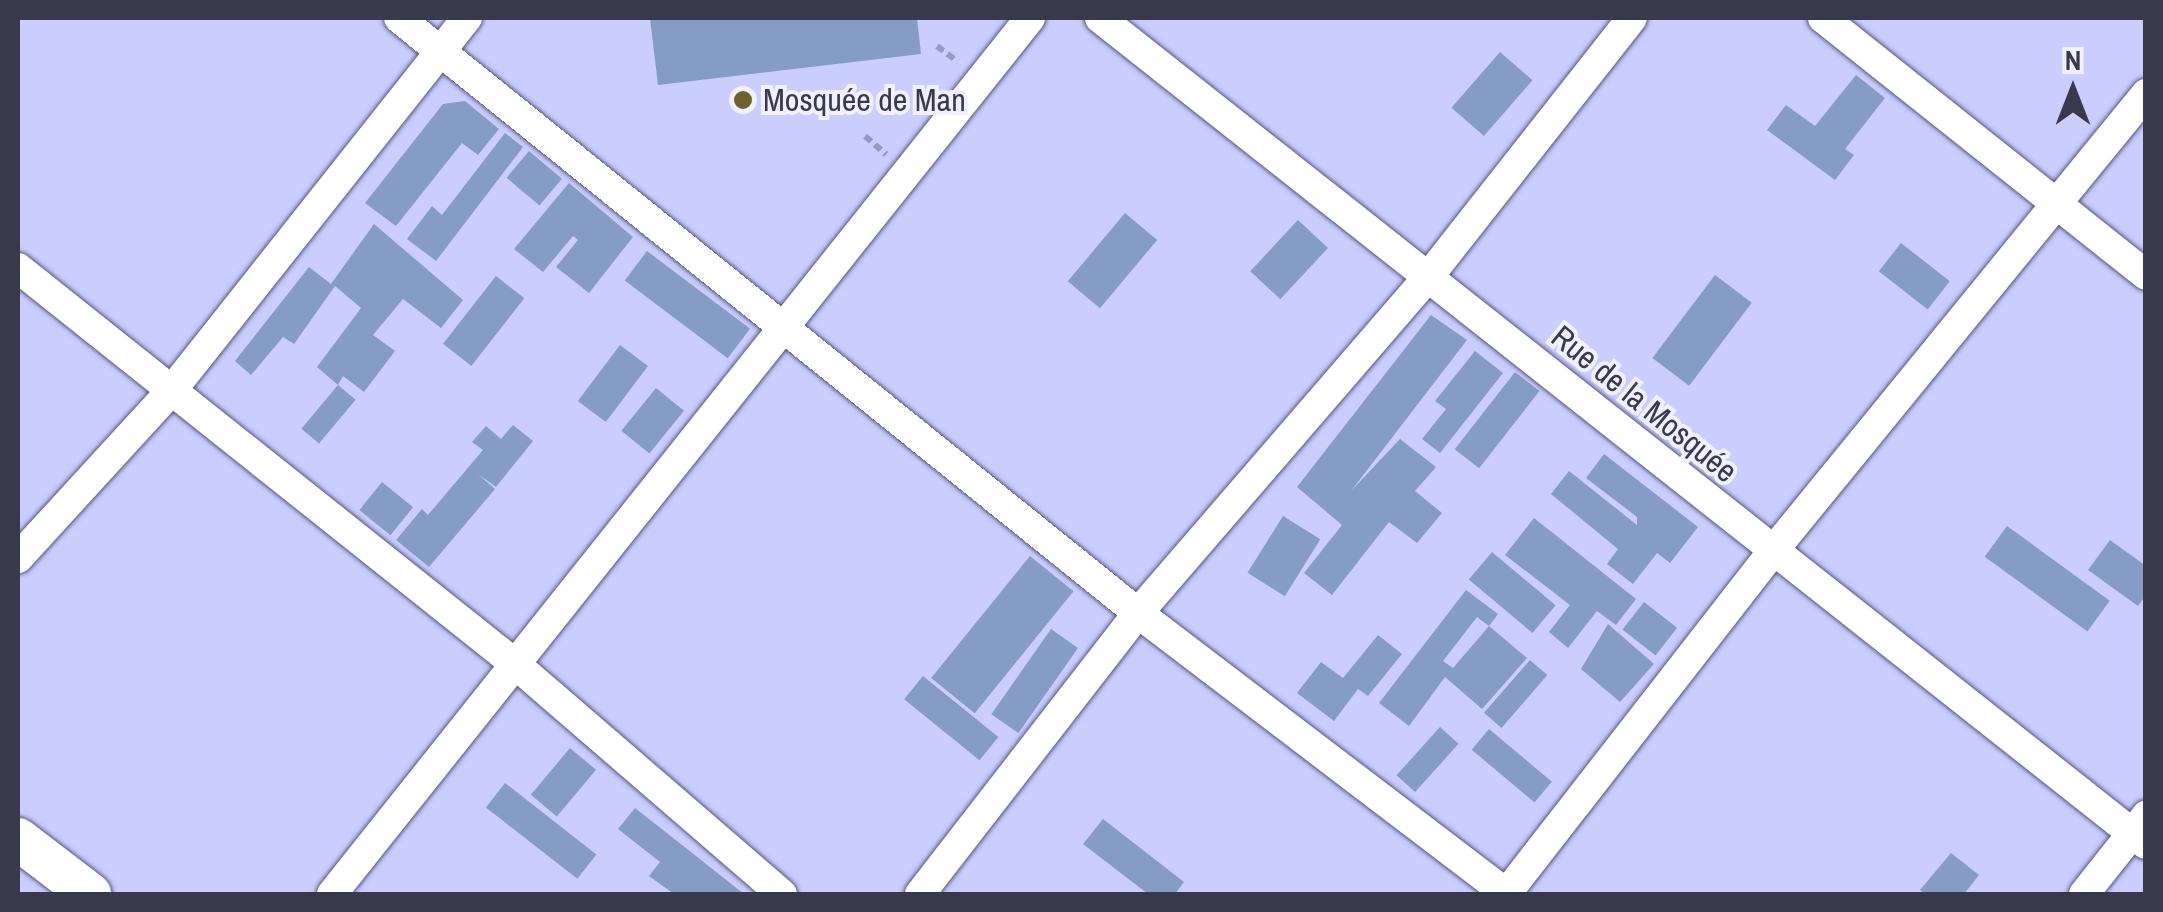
<!DOCTYPE html>
<meta charset="utf-8">
<style>
body{margin:0}
#map{position:relative;width:2163px;height:912px;overflow:hidden;background:#cacdfe;font-family:"Archivo Narrow",sans-serif}
div>[style]{position:absolute}
.building>*{inset:0;background:#859cc6;transform-origin:0 0}
.path>*{height:6px;margin-top:-3px;transform-origin:0;background:repeating-linear-gradient(90deg,#9799c0 0 8px,transparent 0 13px)}
.roads{filter:drop-shadow(0 0 2px #555680) drop-shadow(0 0 2px #555680)}
.minor>*{height:30px;margin:-15px;padding:0 15px;transform-origin:15px;border-radius:15px;background:#fff}
.secondary>*{height:42px;margin:-21px;padding:0 21px;transform-origin:21px;border-radius:21px;background:#fff}
.dots>*{width:28px;height:28px;translate:-50% -50%;box-sizing:border-box;border:5px solid #f0f1fc;border-radius:50%}
span{translate:-50% -50%;white-space:nowrap;text-align:center;line-height:1.15;-webkit-text-stroke:8px #f0f1fc;paint-order:stroke}
.poi-label{font-size:32px;color:#38394d}
.left{translate:0 -50%;text-align:left}
.street-label{font-size:32px;color:#38394d}
.frame{position:absolute;inset:0;border:20px solid #38394d;pointer-events:none}
.north{position:absolute;left:2023px;top:40px;width:100px;height:100px;-webkit-text-stroke:8px #f0f1fc;paint-order:stroke;rotate:0deg;font-size:28px;font-weight:700;line-height:40px;text-align:center;color:#38394d}
.north::after{content:'';display:block;margin:auto;width:35px;height:45px;background:#38394d;clip-path:polygon(50% 0,100% 100%,50% 72%,0 100%)}
</style>
<div id="map">
<div class="building">
<div style="clip-path:polygon(650px 18px,917px 18px,921px 54px,658px 85px)"></div>
<div style="left:1500px;top:52px;width:43px;height:74px;rotate:41deg"></div>
<div style="clip-path:polygon(1856px 75px,1885px 98px,1845px 149px,1854px 155px,1835px 180px,1767px 130px,1786px 105px,1815px 126px)"></div>
<div style="clip-path:polygon(465px 101px,499px 129px,478px 155px,462px 143px,396px 226px,365px 203px,443px 104px)"></div>
<div style="clip-path:polygon(505px 133px,523px 147px,436px 261px,407px 239px,432px 206px,442px 215px)"></div>
<div style="left:529px;top:151px;width:43px;height:35px;rotate:40deg"></div>
<div style="clip-path:polygon(569px 183px,633px 237px,589px 293px,556px 267px,578px 240px,573px 236px,543px 272px,514px 249px)"></div>
<div style="left:1125px;top:213px;width:42px;height:89px;rotate:40deg"></div>
<div style="left:1298px;top:220px;width:41px;height:70px;rotate:43deg"></div>
<div style="clip-path:polygon(374px 224px,463px 300px,441px 328px,403px 299px,373px 335px,395px 351px,364px 392px,343px 376px,338px 385px,317px 367px,361px 308px,335px 286px,294px 344px,283px 337px,251px 375px,235px 361px,309px 267px,331px 284px)"></div>
<div style="left:1901px;top:243px;width:62px;height:36px;rotate:38deg"></div>
<div style="left:647px;top:251px;width:129px;height:37px;rotate:37deg"></div>
<div style="left:1715px;top:275px;width:46px;height:104px;rotate:37deg"></div>
<div style="left:496px;top:276px;width:36px;height:86px;rotate:38deg"></div>
<div style="clip-path:polygon(1431px 315px,1467px 340px,1351px 491px,1400px 439px,1436px 467px,1415px 491px,1442px 513px,1417px 543px,1389px 522px,1332px 595px,1304px 573px,1342px 525px,1297px 487px)"></div>
<div style="left:620px;top:345px;width:35px;height:70px;rotate:37deg"></div>
<div style="clip-path:polygon(1475px 351px,1503px 373px,1440px 453px,1422px 439px,1446px 409px,1435px 401px)"></div>
<div style="left:1515px;top:372px;width:31px;height:98px;rotate:38deg"></div>
<div style="left:338px;top:385px;width:23px;height:57px;rotate:40deg"></div>
<div style="left:656px;top:388px;width:36px;height:55px;rotate:39deg"></div>
<div style="clip-path:polygon(513px 425px,533px 441px,496px 487px,478px 474px,495px 489px,429px 567px,396px 540px,422px 509px,428px 515px,483px 450px,472px 442px,486px 426px,501px 439px)"></div>
<div style="clip-path:polygon(1604px 454px,1698px 527px,1670px 563px,1657px 553px,1633px 584px,1607px 564px,1618px 549px,1551px 494px,1569px 471px,1637px 525px,1637px 517px,1586px 478px)"></div>
<div style="left:382px;top:482px;width:40px;height:36px;rotate:39deg"></div>
<div style="left:1283px;top:516px;width:44px;height:67px;rotate:32deg"></div>
<div style="clip-path:polygon(1534px 518px,1636px 599px,1616px 625px,1597px 611px,1568px 648px,1549px 632px,1570px 605px,1505px 555px)"></div>
<div style="left:2007px;top:526px;width:127px;height:38px;rotate:36deg"></div>
<div style="clip-path:polygon(2110px 540px,2146px 566px,2146px 595px,2138px 606px,2088px 570px)"></div>
<div style="left:1492px;top:552px;width:83px;height:36px;rotate:40deg"></div>
<div style="left:1030px;top:556px;width:56px;height:157px;rotate:39deg"></div>
<div style="clip-path:polygon(1466px 590px,1498px 614px,1489px 626px,1477px 617px,1443px 661px,1453px 668px,1489px 626px,1527px 658px,1482px 709px,1445px 677px,1409px 726px,1379px 703px)"></div>
<div style="left:1644px;top:602px;width:42px;height:35px;rotate:38deg"></div>
<div style="clip-path:polygon(1608px 624px,1654px 664px,1620px 702px,1581px 669px)"></div>
<div style="left:1051px;top:629px;width:33px;height:104px;rotate:35deg"></div>
<div style="clip-path:polygon(1378px 635px,1402px 654px,1368px 696px,1358px 689px,1334px 721px,1297px 693px,1321px 662px,1343px 678px)"></div>
<div style="left:1530px;top:660px;width:23px;height:70px;rotate:41deg"></div>
<div style="left:923px;top:676px;width:97px;height:30px;rotate:39deg"></div>
<div style="left:1440px;top:727px;width:25px;height:65px;rotate:42deg"></div>
<div style="left:1489px;top:729px;width:82px;height:27px;rotate:40deg"></div>
<div style="left:570px;top:748px;width:34px;height:61px;rotate:40deg"></div>
<div style="left:505px;top:783px;width:116px;height:31px;rotate:38deg"></div>
<div style="clip-path:polygon(635px 808px,677px 841px,744px 894px,674px 894px,649px 876px,660px 862px,618px 829px)"></div>
<div style="clip-path:polygon(1103px 819px,1184px 882px,1175px 894px,1148px 894px,1083px 844px)"></div>
<div style="clip-path:polygon(1951px 853px,1979px 875px,1964px 894px,1925px 894px,1920px 890px)"></div>
</div>
<div class="path">
<div style="left:937px;top:46px;width:26px;rotate:37deg"></div>
<div style="left:865px;top:136px;width:28px;rotate:41deg"></div>
</div>
<div class="roads">
<div class="minor">
<div style="left:399px;top:18px;width:949px;rotate:38.84deg"></div>
<div style="left:1138px;top:613px;width:464px;rotate:37.3deg"></div>
<div style="left:1100px;top:18px;width:1333px;rotate:38.3deg"></div>
<div style="left:1823px;top:18px;width:413px;rotate:38.5deg"></div>
<div style="left:18px;top:268px;width:634px;rotate:38.53deg"></div>
<div style="left:514px;top:663px;width:354px;rotate:40.8deg"></div>
<div style="left:18px;top:558px;width:228px;rotate:-47.5deg"></div>
<div style="left:172px;top:390px;width:475px;rotate:-51.6deg"></div>
<div style="left:332px;top:894px;width:1120px;rotate:-51.45deg"></div>
<div style="left:920px;top:894px;width:356px;rotate:-52.2deg"></div>
<div style="left:1138px;top:613px;width:445px;rotate:-49.2deg"></div>
<div style="left:1429px;top:276px;width:328px;rotate:-51.8deg"></div>
<div style="left:1506px;top:894px;width:435px;rotate:-52.1deg"></div>
<div style="left:1773px;top:551px;width:590px;rotate:-50.78deg"></div>
<div style="left:2084px;top:894px;width:100px;rotate:-51.5deg"></div>
</div>
<div class="secondary">
<div style="left:18px;top:839px;width:91px;rotate:37.4deg"></div>
</div>
</div>
<div class="dots">
<div style="left:743px;top:100px;background:#6a6330"></div>
</div>
<div class="poi-label">
<span class="left" style="left:763px;top:100px">Mosquée de Man</span>
</div>
<div class="street-label">
<span style="left:1644px;top:404px;rotate:39deg">Rue de la Mosquée</span>
</div>
<div class="frame"></div>
<div class="north">N</div>
</div>
